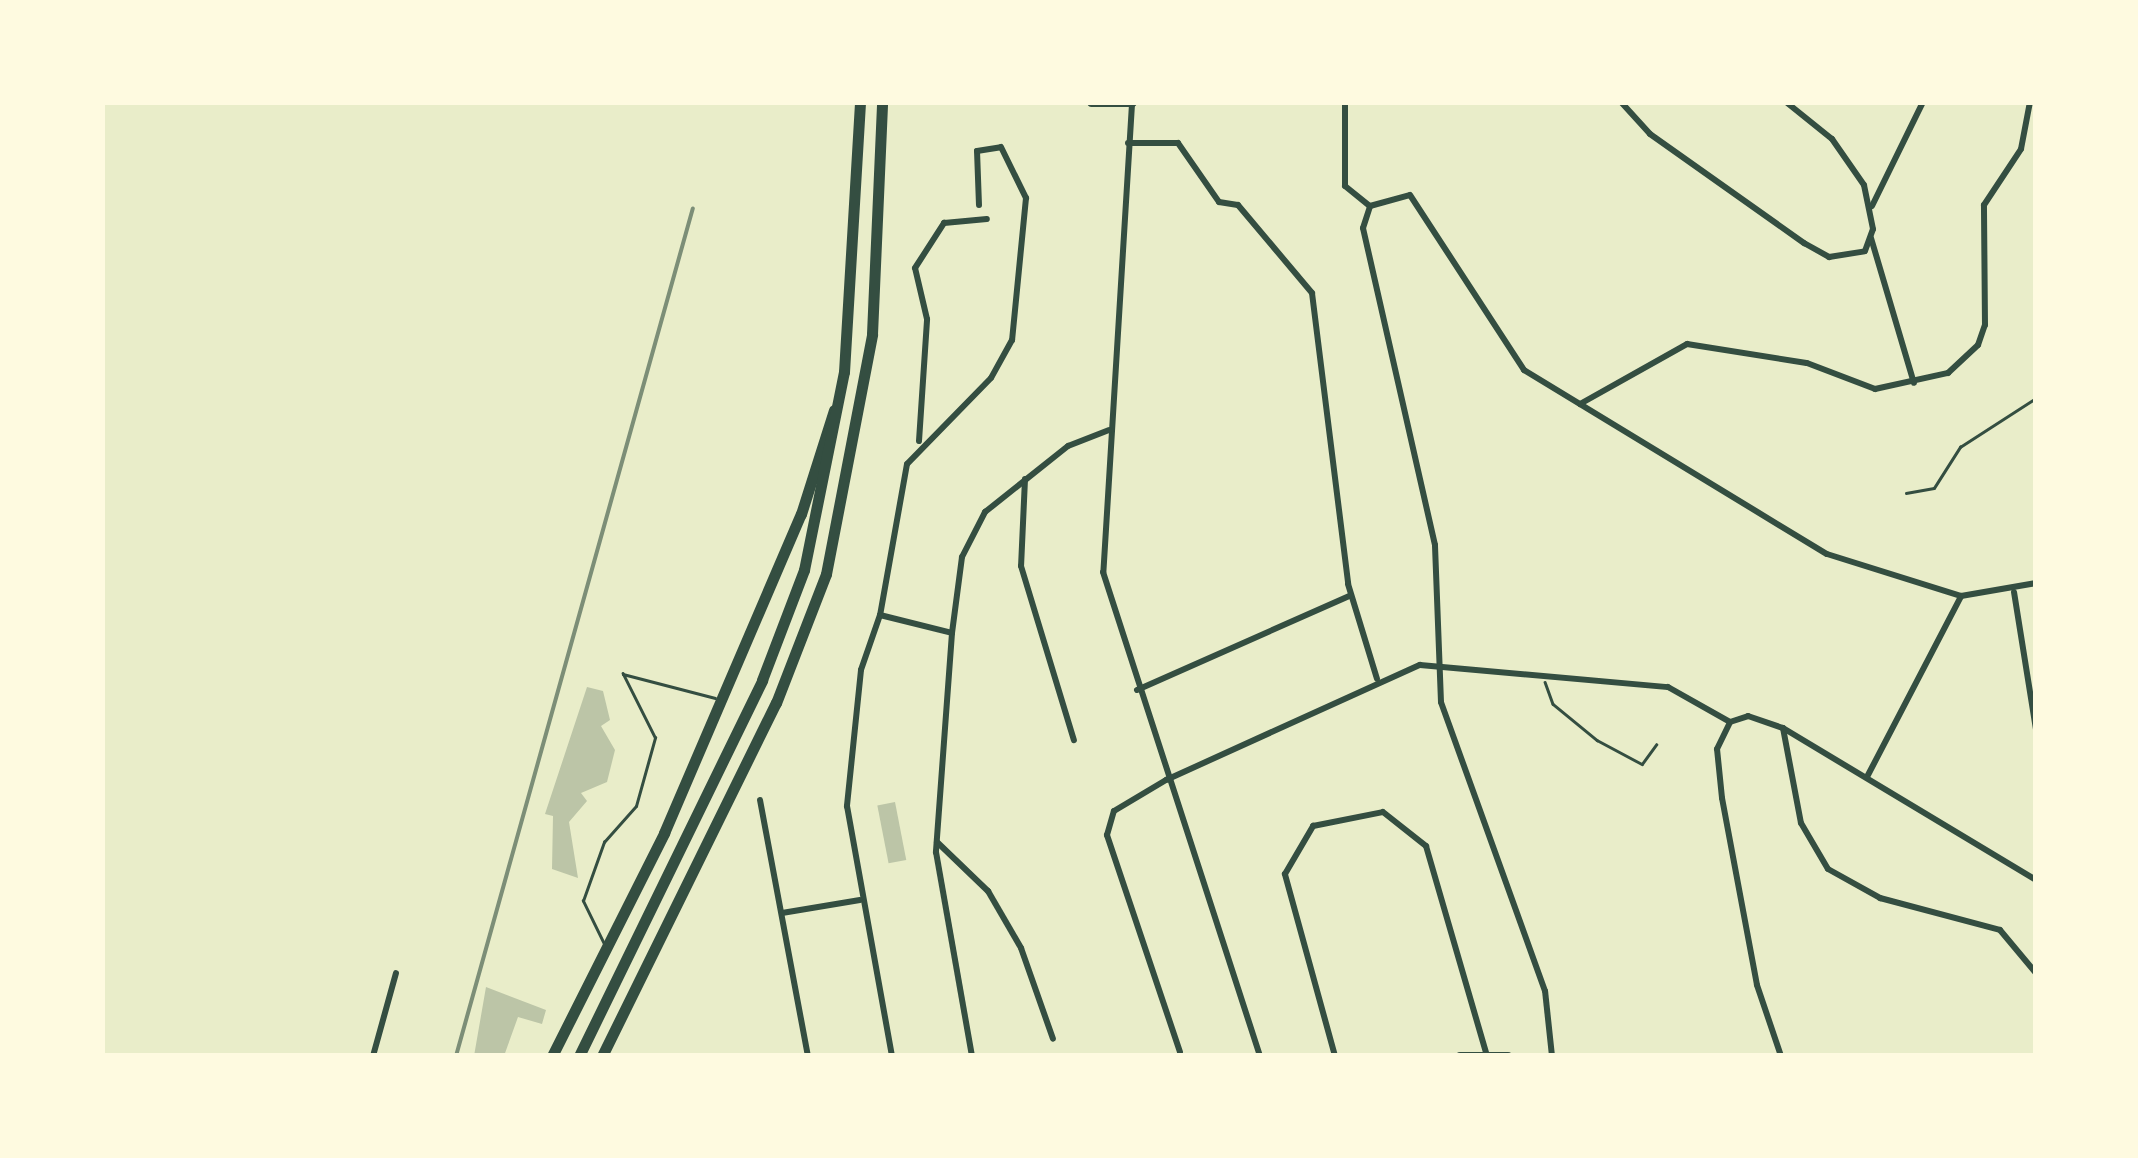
<!DOCTYPE html>
<style>
body{margin:0}
#map{position:relative;width:2138px;height:1158px;overflow:hidden;background:#e9edc9;font-family:"PT Sans Narrow",sans-serif}
div>[style]{position:absolute}
.building>*{inset:0;background:#bcc5a7;transform-origin:0 0}
.service>*{height:2.5px;margin:-1.25px;padding:0 1.25px;transform-origin:1.25px;border-radius:1.25px;background:#344e41}
.minor>*{height:6px;margin:-3px;padding:0 3px;transform-origin:3px;border-radius:3px;background:#344e41}
.tertiary>*{height:8px;margin:-4px;padding:0 4px;transform-origin:4px;border-radius:4px;background:#344e41}
.secondary>*{height:9px;margin:-4.5px;padding:0 4.5px;transform-origin:4.5px;border-radius:4.5px;background:#344e41}
.motorway>*{height:11px;margin:-5.5px;padding:0 5.5px;transform-origin:5.5px;border-radius:5.5px;background:#344e41}
.rail>*{height:4px;margin:-2px;padding:0 2px;transform-origin:2px;border-radius:2px;background:#7c8e77}
span{translate:-50% -50%;white-space:nowrap;text-align:center;line-height:1.15;-webkit-text-stroke:10px #fefae0;paint-order:stroke}
.frame{position:absolute;inset:0;border:105px solid #fefae0;pointer-events:none}
</style>
<div id="map">
<div class="building">
<div style="clip-path:polygon(587px 687px,603px 691px,610px 720px,601px 726px,615px 750px,607px 782px,581px 793px,587px 801px,569px 822px,578px 878px,552px 869px,553px 816px,545px 814px)"></div>
<div style="left:895px;top:802px;width:59px;height:18px;rotate:79deg"></div>
<div style="clip-path:polygon(486px 987px,546px 1010px,542px 1024px,518px 1017px,504px 1056px,474px 1056px)"></div>
</div>
<div class="service">
<div style="left:1906px;top:493px;width:28px;rotate:-10deg"></div>
<div style="left:1934px;top:488px;width:49px;rotate:-57.6deg"></div>
<div style="left:1960px;top:447px;width:90px;rotate:-32.8deg"></div>
<div style="left:1545px;top:682px;width:23px;rotate:70deg"></div>
<div style="left:1553px;top:704px;width:57px;rotate:39.3deg"></div>
<div style="left:1597px;top:740px;width:51px;rotate:28.1deg"></div>
<div style="left:1642px;top:764px;width:24px;rotate:-54deg"></div>
<div style="left:604px;top:944px;width:48px;rotate:-116deg"></div>
<div style="left:583px;top:901px;width:63px;rotate:-70.4deg"></div>
<div style="left:604px;top:842px;width:48px;rotate:-48.4deg"></div>
<div style="left:636px;top:806px;width:71px;rotate:-74.4deg"></div>
<div style="left:655px;top:738px;width:72px;rotate:-116.6deg"></div>
<div style="left:623px;top:674px;width:95px;rotate:14.6deg"></div>
</div>
<div class="minor">
<div style="left:1345px;top:102px;width:84px;rotate:90deg"></div>
<div style="left:1345px;top:186px;width:32px;rotate:39deg"></div>
<div style="left:1621px;top:102px;width:43px;rotate:47.8deg"></div>
<div style="left:1650px;top:134px;width:189px;rotate:35.3deg"></div>
<div style="left:1804px;top:243px;width:29px;rotate:29deg"></div>
<div style="left:1829px;top:257px;width:36px;rotate:-9deg"></div>
<div style="left:1865px;top:251px;width:23px;rotate:-70deg"></div>
<div style="left:1873px;top:229px;width:45px;rotate:-101.6deg"></div>
<div style="left:1864px;top:185px;width:56px;rotate:-124.8deg"></div>
<div style="left:1832px;top:139px;width:59px;rotate:-141.2deg"></div>
<div style="left:1132px;top:104px;width:469px;rotate:93.5deg"></div>
<div style="left:1103px;top:572px;width:509px;rotate:72.03deg"></div>
<div style="left:1128px;top:143px;width:50px"></div>
<div style="left:1178px;top:143px;width:72px;rotate:55.2deg"></div>
<div style="left:1219px;top:202px;width:19px;rotate:9deg"></div>
<div style="left:1238px;top:205px;width:115px;rotate:49.9deg"></div>
<div style="left:1312px;top:293px;width:293px;rotate:82.9deg"></div>
<div style="left:1348px;top:584px;width:99px;rotate:73deg"></div>
<div style="left:979px;top:205px;width:54px;rotate:-92.1deg"></div>
<div style="left:977px;top:151px;width:24px;rotate:-9deg"></div>
<div style="left:1001px;top:147px;width:57px;rotate:63.9deg"></div>
<div style="left:1026px;top:198px;width:143px;rotate:95.6deg"></div>
<div style="left:1012px;top:340px;width:43px;rotate:118.9deg"></div>
<div style="left:991px;top:378px;width:120px;rotate:134.3deg"></div>
<div style="left:907px;top:464px;width:153px;rotate:100.1deg"></div>
<div style="left:880px;top:615px;width:74px;rotate:14deg"></div>
<div style="left:952px;top:633px;width:77px;rotate:-82.5deg"></div>
<div style="left:962px;top:557px;width:51px;rotate:-62.9deg"></div>
<div style="left:985px;top:512px;width:106px;rotate:-38.5deg"></div>
<div style="left:1068px;top:446px;width:44px;rotate:-21.3deg"></div>
<div style="left:1872px;top:206px;width:116px;rotate:-63.9deg"></div>
<div style="left:1871px;top:238px;width:151px;rotate:73.5deg"></div>
<div style="left:1580px;top:404px;width:123px;rotate:-29.3deg"></div>
<div style="left:1687px;top:344px;width:121px;rotate:9deg"></div>
<div style="left:1807px;top:363px;width:73px;rotate:20.9deg"></div>
<div style="left:1875px;top:389px;width:75px;rotate:-12.4deg"></div>
<div style="left:1948px;top:373px;width:41px;rotate:-43deg"></div>
<div style="left:1978px;top:345px;width:21px;rotate:-71deg"></div>
<div style="left:1985px;top:325px;width:120px;rotate:-90.5deg"></div>
<div style="left:1984px;top:205px;width:67px;rotate:-56.5deg"></div>
<div style="left:2021px;top:149px;width:48px;rotate:-79.2deg"></div>
<div style="left:919px;top:441px;width:122px;rotate:-86.2deg"></div>
<div style="left:927px;top:319px;width:52px;rotate:-103.2deg"></div>
<div style="left:915px;top:268px;width:54px;rotate:-57.2deg"></div>
<div style="left:944px;top:223px;width:43px;rotate:-5.3deg"></div>
<div style="left:1025px;top:479px;width:87px;rotate:92.6deg"></div>
<div style="left:1021px;top:566px;width:182px;rotate:73.1deg"></div>
<div style="left:2014px;top:592px;width:140px;rotate:80.9deg"></div>
<div style="left:880px;top:615px;width:58px;rotate:109.1deg"></div>
<div style="left:861px;top:670px;width:137px;rotate:95.9deg"></div>
<div style="left:847px;top:806px;width:254px;rotate:79.8deg"></div>
<div style="left:952px;top:633px;width:220px;rotate:94.2deg"></div>
<div style="left:936px;top:852px;width:207px;rotate:80deg"></div>
<div style="left:1137px;top:690px;width:234px;rotate:-23.9deg"></div>
<div style="left:1783px;top:728px;width:97px;rotate:79.3deg"></div>
<div style="left:1801px;top:823px;width:53px;rotate:59.6deg"></div>
<div style="left:1828px;top:869px;width:60px;rotate:29.1deg"></div>
<div style="left:1880px;top:898px;width:124px;rotate:14.9deg"></div>
<div style="left:2000px;top:930px;width:56px;rotate:50.1deg"></div>
<div style="left:1868px;top:775px;width:202px;rotate:-62.5deg"></div>
<div style="left:760px;top:800px;width:260px;rotate:79.4deg"></div>
<div style="left:937px;top:842px;width:71px;rotate:43.9deg"></div>
<div style="left:988px;top:891px;width:66px;rotate:59.9deg"></div>
<div style="left:1021px;top:948px;width:96px;rotate:70.6deg"></div>
<div style="left:782px;top:913px;width:79px;rotate:-9.5deg"></div>
<div style="left:1180px;top:1052px;width:229px;rotate:-108.6deg"></div>
<div style="left:1107px;top:835px;width:25px;rotate:-74deg"></div>
<div style="left:1114px;top:811px;width:61px;rotate:-30.8deg"></div>
<div style="left:1166px;top:780px;width:279px;rotate:-24.4deg"></div>
<div style="left:1420px;top:665px;width:249px;rotate:5.1deg"></div>
<div style="left:1668px;top:687px;width:71px;rotate:29.4deg"></div>
<div style="left:373px;top:1056px;width:86px;rotate:-74.5deg"></div>
<div style="left:1335px;top:1056px;width:189px;rotate:-105.4deg"></div>
<div style="left:1285px;top:874px;width:56px;rotate:-59.7deg"></div>
<div style="left:1313px;top:826px;width:71px;rotate:-11.3deg"></div>
<div style="left:1383px;top:812px;width:55px;rotate:38.3deg"></div>
<div style="left:1426px;top:846px;width:216px;rotate:73.8deg"></div>
<div style="left:1552px;top:1056px;width:65px;rotate:-96.1deg"></div>
<div style="left:1545px;top:991px;width:307px;rotate:-109.8deg"></div>
<div style="left:1441px;top:702px;width:157px;rotate:-92.2deg"></div>
<div style="left:1435px;top:545px;width:325px;rotate:-102.8deg"></div>
<div style="left:1363px;top:228px;width:23px;rotate:-72deg"></div>
<div style="left:1370px;top:206px;width:41px;rotate:-15.4deg"></div>
<div style="left:1410px;top:195px;width:209px;rotate:56.9deg"></div>
<div style="left:1524px;top:370px;width:354px;rotate:31.3deg"></div>
<div style="left:1827px;top:554px;width:140px;rotate:17.4deg"></div>
<div style="left:1961px;top:596px;width:76px;rotate:-9.8deg"></div>
<div style="left:1781px;top:1056px;width:75px;rotate:-108.7deg"></div>
<div style="left:1757px;top:985px;width:190px;rotate:-100.6deg"></div>
<div style="left:1722px;top:798px;width:49px;rotate:-95.8deg"></div>
<div style="left:1717px;top:749px;width:30px;rotate:-64deg"></div>
<div style="left:1730px;top:722px;width:19px;rotate:-18deg"></div>
<div style="left:1748px;top:716px;width:37px;rotate:19deg"></div>
<div style="left:1783px;top:728px;width:295px;rotate:31deg"></div>
</div>
<div class="tertiary">
<div style="left:1460px;top:1056px;width:48px"></div>
</div>
<div class="secondary">
<div style="left:1091px;top:102px;width:41px"></div>
</div>
<div class="motorway">
<div style="left:552px;top:1056px;width:250px;rotate:-63.3deg"></div>
<div style="left:664px;top:833px;width:347px;rotate:-66.8deg"></div>
<div style="left:801px;top:514px;width:109px;rotate:-72.4deg"></div>
<div style="left:579px;top:1056px;width:418px;rotate:-64deg"></div>
<div style="left:762px;top:680px;width:118px;rotate:-69.1deg"></div>
<div style="left:804px;top:570px;width:202px;rotate:-78.6deg"></div>
<div style="left:844px;top:372px;width:270px;rotate:-86.6deg"></div>
<div style="left:602px;top:1056px;width:394px;rotate:-63.8deg"></div>
<div style="left:776px;top:703px;width:138px;rotate:-68.8deg"></div>
<div style="left:826px;top:574px;width:244px;rotate:-79.1deg"></div>
<div style="left:872px;top:334px;width:232px;rotate:-87.5deg"></div>
</div>
<div class="rail">
<div style="left:456px;top:1056px;width:880px;rotate:-74.39deg"></div>
</div>
<div class="frame"></div>
</div>
